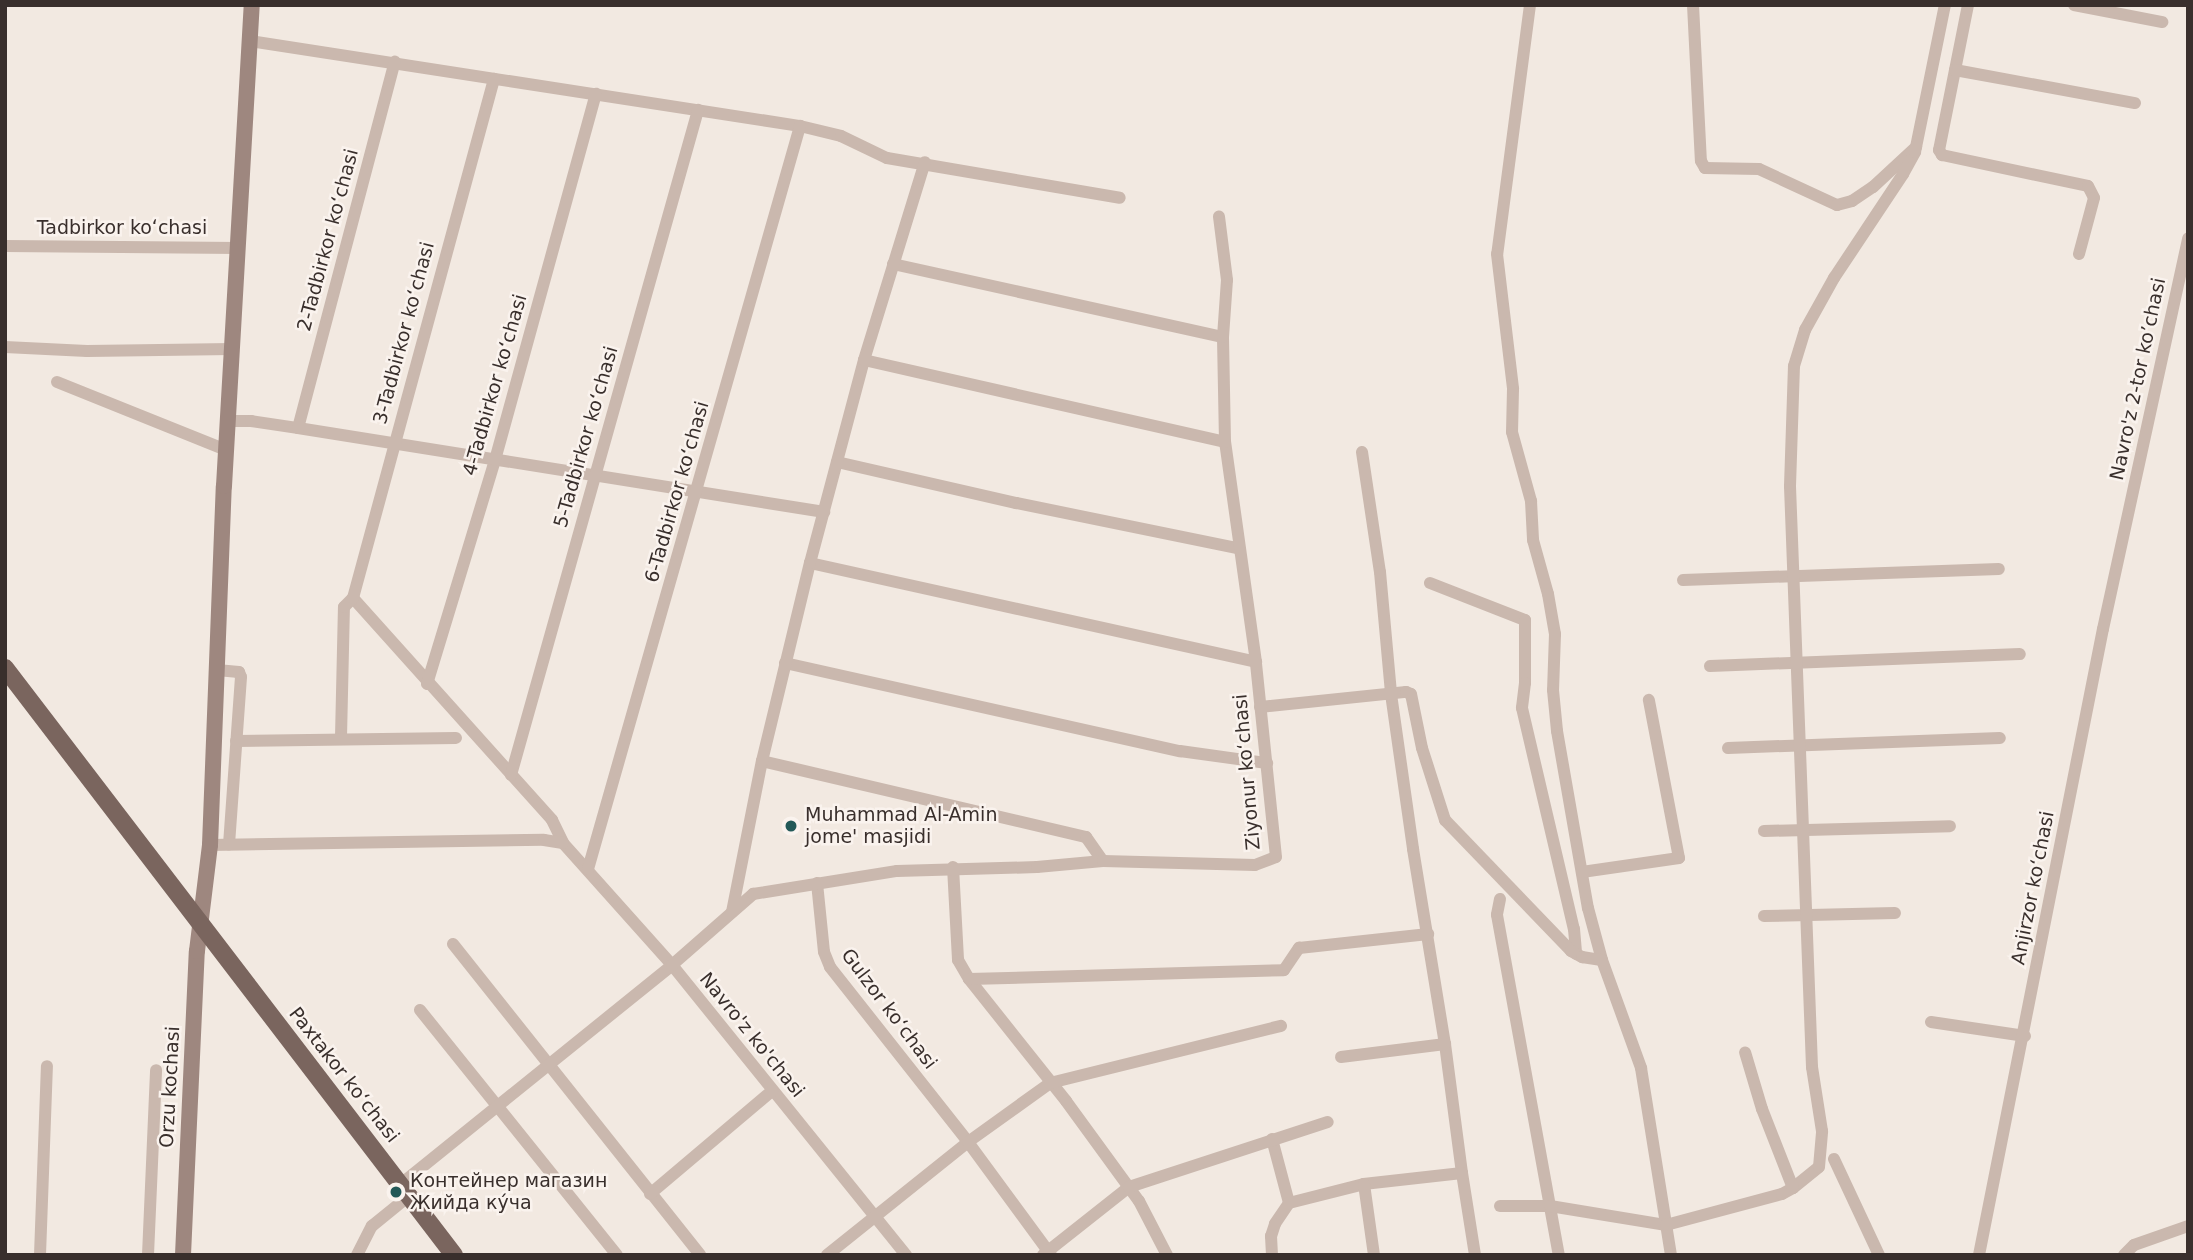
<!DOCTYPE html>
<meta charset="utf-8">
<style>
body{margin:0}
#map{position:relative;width:2193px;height:1260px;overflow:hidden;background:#f2e9e1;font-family:"DejaVu Sans",sans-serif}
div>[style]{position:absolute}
.street>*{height:12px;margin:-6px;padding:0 6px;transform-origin:6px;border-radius:6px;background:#cab8ae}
.secondary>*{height:16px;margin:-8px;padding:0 8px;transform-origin:8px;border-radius:8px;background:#9e877f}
.primary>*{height:18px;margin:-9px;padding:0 9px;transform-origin:9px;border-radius:9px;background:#7a655e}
.dots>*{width:19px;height:19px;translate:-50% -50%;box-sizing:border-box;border:4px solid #faf3ee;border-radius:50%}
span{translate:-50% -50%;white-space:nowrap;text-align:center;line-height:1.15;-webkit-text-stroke:5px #faf3ee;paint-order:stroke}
.street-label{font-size:19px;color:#392f2c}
.poi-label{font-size:19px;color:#392f2c}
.left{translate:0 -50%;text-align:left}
.frame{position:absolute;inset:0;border:7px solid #392f2c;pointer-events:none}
</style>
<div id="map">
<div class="street">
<div style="left:1530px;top:5px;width:251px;rotate:97.5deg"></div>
<div style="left:1497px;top:254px;width:136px;rotate:83.2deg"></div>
<div style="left:1513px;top:389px;width:43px;rotate:91.3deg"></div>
<div style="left:1512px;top:432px;width:72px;rotate:74.6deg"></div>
<div style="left:1531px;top:501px;width:39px;rotate:87deg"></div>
<div style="left:1533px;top:540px;width:56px;rotate:74.5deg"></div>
<div style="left:1548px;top:594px;width:41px;rotate:80.1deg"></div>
<div style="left:1555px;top:634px;width:56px;rotate:92deg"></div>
<div style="left:1553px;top:690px;width:41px;rotate:84.4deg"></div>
<div style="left:1557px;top:731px;width:180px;rotate:80.1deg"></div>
<div style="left:1588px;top:908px;width:54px;rotate:74.9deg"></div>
<div style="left:1602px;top:960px;width:115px;rotate:70.1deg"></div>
<div style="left:1641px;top:1068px;width:189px;rotate:80.9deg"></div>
<div style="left:1693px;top:5px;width:156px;rotate:87.1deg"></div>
<div style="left:1701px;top:161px;width:8px;rotate:60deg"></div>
<div style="left:1705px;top:168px;width:54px;rotate:1.1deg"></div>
<div style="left:1759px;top:169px;width:86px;rotate:24.8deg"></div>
<div style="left:1837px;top:205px;width:16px;rotate:-15deg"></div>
<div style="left:1852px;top:201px;width:25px;rotate:-34deg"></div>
<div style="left:1873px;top:187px;width:59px;rotate:-42.9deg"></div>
<div style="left:1968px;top:5px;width:148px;rotate:101.3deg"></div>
<div style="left:1939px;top:150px;width:6px;rotate:59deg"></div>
<div style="left:1942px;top:155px;width:149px;rotate:12deg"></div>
<div style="left:2088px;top:186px;width:13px;rotate:63deg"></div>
<div style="left:2094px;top:198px;width:58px;rotate:105deg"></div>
<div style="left:2074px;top:5px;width:90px;rotate:10.9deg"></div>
<div style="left:250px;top:41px;width:557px;rotate:8.79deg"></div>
<div style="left:800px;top:126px;width:42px;rotate:13.7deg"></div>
<div style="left:841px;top:136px;width:51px;rotate:25.6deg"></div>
<div style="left:887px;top:158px;width:236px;rotate:9.7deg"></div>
<div style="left:1955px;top:70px;width:183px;rotate:10.4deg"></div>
<div style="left:5px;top:246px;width:233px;rotate:0.5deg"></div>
<div style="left:893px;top:264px;width:338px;rotate:12.5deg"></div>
<div style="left:5px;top:347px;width:82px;rotate:2.8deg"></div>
<div style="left:87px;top:351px;width:145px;rotate:-0.8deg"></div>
<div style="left:864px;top:360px;width:370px;rotate:12.8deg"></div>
<div style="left:57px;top:382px;width:182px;rotate:21.9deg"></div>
<div style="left:228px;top:421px;width:23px"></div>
<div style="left:251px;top:421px;width:48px;rotate:8.5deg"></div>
<div style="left:298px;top:428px;width:533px;rotate:9.07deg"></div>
<div style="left:298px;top:428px;width:379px;rotate:-75.2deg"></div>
<div style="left:1362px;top:452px;width:121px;rotate:81.5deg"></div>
<div style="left:1380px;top:572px;width:122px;rotate:84.8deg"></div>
<div style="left:1391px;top:694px;width:157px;rotate:81.9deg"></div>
<div style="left:1413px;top:849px;width:198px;rotate:80.7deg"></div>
<div style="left:1445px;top:1044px;width:130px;rotate:82.5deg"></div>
<div style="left:1462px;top:1173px;width:99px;rotate:173.6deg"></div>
<div style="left:837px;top:462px;width:184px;rotate:12.9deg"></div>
<div style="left:1016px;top:503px;width:227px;rotate:11.5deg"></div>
<div style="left:810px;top:563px;width:457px;rotate:12.5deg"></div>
<div style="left:1683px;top:580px;width:316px;rotate:-2deg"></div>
<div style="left:1430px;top:583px;width:102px;rotate:21.3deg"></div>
<div style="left:1525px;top:620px;width:63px;rotate:90deg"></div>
<div style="left:1525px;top:683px;width:25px;rotate:97deg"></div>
<div style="left:1522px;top:708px;width:227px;rotate:76.8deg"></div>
<div style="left:1574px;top:929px;width:25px;rotate:85deg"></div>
<div style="left:353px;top:598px;width:298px;rotate:48.1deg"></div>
<div style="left:552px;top:820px;width:25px;rotate:64deg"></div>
<div style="left:563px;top:843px;width:164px;rotate:48.2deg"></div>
<div style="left:672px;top:965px;width:373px;rotate:51.1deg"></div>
<div style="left:785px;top:663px;width:405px;rotate:12.6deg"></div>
<div style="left:1180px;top:751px;width:88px;rotate:7.9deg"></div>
<div style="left:1710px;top:666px;width:310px;rotate:-2.2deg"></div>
<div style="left:217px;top:670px;width:22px;rotate:5deg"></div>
<div style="left:239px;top:672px;width:5px;rotate:68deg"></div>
<div style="left:241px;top:677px;width:168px;rotate:94.1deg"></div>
<div style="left:427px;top:684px;width:234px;rotate:-73.1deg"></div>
<div style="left:495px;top:460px;width:380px;rotate:-74.6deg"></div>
<div style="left:1260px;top:707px;width:147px;rotate:-5.9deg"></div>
<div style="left:1406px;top:692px;width:5px;rotate:22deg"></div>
<div style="left:1411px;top:694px;width:55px;rotate:78.5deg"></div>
<div style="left:1422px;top:748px;width:76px;rotate:72.3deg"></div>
<div style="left:1445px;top:820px;width:182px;rotate:46.1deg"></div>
<div style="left:1571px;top:951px;width:13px;rotate:29deg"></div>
<div style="left:1582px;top:957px;width:20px;rotate:9deg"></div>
<div style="left:341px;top:737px;width:130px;rotate:-88.7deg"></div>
<div style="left:344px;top:607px;width:13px;rotate:-45deg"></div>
<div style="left:353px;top:598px;width:538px;rotate:-74.8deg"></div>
<div style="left:236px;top:741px;width:220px;rotate:-0.8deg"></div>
<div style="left:1728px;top:748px;width:272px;rotate:-2.1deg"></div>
<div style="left:762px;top:761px;width:333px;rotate:13.2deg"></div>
<div style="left:1086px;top:837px;width:29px;rotate:55deg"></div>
<div style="left:511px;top:775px;width:691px;rotate:-74.29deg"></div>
<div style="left:1764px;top:831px;width:186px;rotate:-1.5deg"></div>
<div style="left:210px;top:845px;width:334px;rotate:-0.9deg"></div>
<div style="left:544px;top:840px;width:19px;rotate:9deg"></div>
<div style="left:953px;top:867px;width:93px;rotate:86.9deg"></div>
<div style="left:958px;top:960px;width:22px;rotate:60deg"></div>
<div style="left:969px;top:979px;width:156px;rotate:51.5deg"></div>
<div style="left:1066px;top:1101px;width:124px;rotate:53.9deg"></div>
<div style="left:1139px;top:1201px;width:61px;rotate:62.6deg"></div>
<div style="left:588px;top:869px;width:773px;rotate:-74.07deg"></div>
<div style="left:1582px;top:872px;width:98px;rotate:-8.2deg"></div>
<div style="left:1679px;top:858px;width:161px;rotate:-100.8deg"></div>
<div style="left:817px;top:883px;width:69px;rotate:84.2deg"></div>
<div style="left:824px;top:952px;width:16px;rotate:68deg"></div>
<div style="left:830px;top:967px;width:223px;rotate:51.7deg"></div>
<div style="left:968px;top:1142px;width:140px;rotate:53.7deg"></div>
<div style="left:1500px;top:899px;width:16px;rotate:101deg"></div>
<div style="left:1497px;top:915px;width:346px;rotate:79.7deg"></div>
<div style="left:732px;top:912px;width:154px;rotate:-78.8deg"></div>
<div style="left:762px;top:761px;width:204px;rotate:-76.4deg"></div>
<div style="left:810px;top:563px;width:210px;rotate:-75.1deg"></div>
<div style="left:864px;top:360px;width:207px;rotate:-72.9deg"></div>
<div style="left:1764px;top:916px;width:131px;rotate:-1.3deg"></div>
<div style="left:453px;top:944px;width:397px;rotate:51.5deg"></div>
<div style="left:969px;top:979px;width:315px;rotate:-1.6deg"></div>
<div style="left:1284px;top:970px;width:27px;rotate:-56deg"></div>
<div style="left:1299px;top:948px;width:130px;rotate:-6.2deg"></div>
<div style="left:420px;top:1010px;width:314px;rotate:51.2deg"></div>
<div style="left:1931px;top:1022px;width:95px;rotate:8.5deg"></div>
<div style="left:1341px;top:1057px;width:105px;rotate:-7.1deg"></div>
<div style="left:1272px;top:1139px;width:66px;rotate:75.1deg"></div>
<div style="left:1289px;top:1203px;width:25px;rotate:124deg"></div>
<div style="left:1275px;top:1224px;width:13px;rotate:108deg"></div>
<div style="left:1271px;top:1236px;width:19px;rotate:87deg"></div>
<div style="left:1834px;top:1159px;width:106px;rotate:64.9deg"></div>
<div style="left:1462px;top:1173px;width:83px;rotate:81deg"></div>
<div style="left:401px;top:1184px;width:348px;rotate:-38.9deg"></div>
<div style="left:672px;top:965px;width:108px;rotate:-41.2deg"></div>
<div style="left:753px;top:894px;width:146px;rotate:-9.1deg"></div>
<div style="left:897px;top:871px;width:140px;rotate:-1.6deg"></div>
<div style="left:1037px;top:867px;width:66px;rotate:-5.2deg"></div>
<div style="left:1103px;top:861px;width:152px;rotate:1.5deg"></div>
<div style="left:1255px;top:865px;width:22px;rotate:-21deg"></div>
<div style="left:1276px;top:857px;width:196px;rotate:-95.9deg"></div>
<div style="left:1256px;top:662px;width:222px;rotate:-98deg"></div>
<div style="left:1225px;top:442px;width:105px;rotate:-91.1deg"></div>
<div style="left:1223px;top:337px;width:57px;rotate:-86deg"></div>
<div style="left:1227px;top:280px;width:64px;rotate:-97.2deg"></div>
<div style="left:1793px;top:1188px;width:33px;rotate:-39deg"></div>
<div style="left:1819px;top:1167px;width:36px;rotate:-85deg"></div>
<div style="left:1822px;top:1131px;width:65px;rotate:-98.9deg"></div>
<div style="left:1812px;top:1067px;width:581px;rotate:-92.17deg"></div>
<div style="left:1790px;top:486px;width:120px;rotate:-88.1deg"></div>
<div style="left:1794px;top:366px;width:38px;rotate:-73deg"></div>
<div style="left:1805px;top:330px;width:60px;rotate:-60.9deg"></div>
<div style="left:1834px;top:278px;width:125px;rotate:-56.4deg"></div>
<div style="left:1903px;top:174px;width:25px;rotate:-61deg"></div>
<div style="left:1915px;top:152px;width:150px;rotate:-78.5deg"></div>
<div style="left:650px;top:1194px;width:160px;rotate:-40.2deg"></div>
<div style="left:1289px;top:1203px;width:77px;rotate:-14.2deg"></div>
<div style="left:1364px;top:1184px;width:72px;rotate:82deg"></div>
<div style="left:1500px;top:1206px;width:50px"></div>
<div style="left:1550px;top:1206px;width:118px;rotate:9.3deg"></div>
<div style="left:1666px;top:1225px;width:120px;rotate:-15deg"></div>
<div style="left:1782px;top:1194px;width:13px;rotate:-29deg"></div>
<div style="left:1793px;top:1188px;width:85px;rotate:-111.4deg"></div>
<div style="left:1762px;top:1109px;width:59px;rotate:-106.6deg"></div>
<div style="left:40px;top:1255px;width:189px;rotate:-87.9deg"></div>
<div style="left:148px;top:1255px;width:185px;rotate:-87.5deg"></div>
<div style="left:357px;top:1255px;width:33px;rotate:-63deg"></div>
<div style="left:372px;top:1226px;width:49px;rotate:-39.2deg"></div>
<div style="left:827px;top:1255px;width:181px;rotate:-38.7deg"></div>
<div style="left:968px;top:1142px;width:101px;rotate:-35.7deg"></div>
<div style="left:1050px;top:1083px;width:238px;rotate:-13.9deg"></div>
<div style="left:1043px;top:1255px;width:110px;rotate:-38.3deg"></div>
<div style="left:1129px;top:1187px;width:209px;rotate:-18.1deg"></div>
<div style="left:1979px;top:1255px;width:638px;rotate:-78.8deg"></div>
<div style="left:2103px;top:629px;width:400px;rotate:-77.7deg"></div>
<div style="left:2124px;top:1255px;width:14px;rotate:-45deg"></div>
<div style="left:2134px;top:1245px;width:57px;rotate:-19.4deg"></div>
</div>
<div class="secondary">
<div style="left:183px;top:1255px;width:304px;rotate:-87.4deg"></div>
<div style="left:197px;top:951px;width:107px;rotate:-83deg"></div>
<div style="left:210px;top:845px;width:359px;rotate:-87.8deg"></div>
<div style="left:224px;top:486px;width:482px;rotate:-86.7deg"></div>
</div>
<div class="primary">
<div style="left:5px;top:668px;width:739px;rotate:52.59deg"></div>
</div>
<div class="dots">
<div style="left:791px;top:826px;background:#235958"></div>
<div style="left:396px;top:1192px;background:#235958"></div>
</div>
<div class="street-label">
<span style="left:122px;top:228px">Tadbirkor koʻchasi</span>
<span style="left:328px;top:240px;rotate:-75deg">2-Tadbirkor koʻchasi</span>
<span style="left:404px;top:333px;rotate:-75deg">3-Tadbirkor koʻchasi</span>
<span style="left:2138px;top:379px;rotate:-78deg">Navro'z 2-tor koʼchasi</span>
<span style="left:495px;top:385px;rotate:-74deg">4-Tadbirkor koʻchasi</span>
<span style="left:586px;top:437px;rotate:-74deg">5-Tadbirkor koʻchasi</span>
<span style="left:677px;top:492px;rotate:-74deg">6-Tadbirkor koʻchasi</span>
<span style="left:1247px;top:772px;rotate:-95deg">Ziyonur koʻchasi</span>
<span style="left:2033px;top:888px;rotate:-79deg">Anjirzor koʻchasi</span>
<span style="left:889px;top:1009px;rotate:53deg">Gulzor koʻchasi</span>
<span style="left:752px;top:1035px;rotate:51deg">Navro'z ko'chasi</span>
<span style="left:344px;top:1075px;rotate:52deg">Paxtakor koʻchasi</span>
<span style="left:170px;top:1087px;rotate:-87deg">Orzu kochasi</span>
</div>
<div class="poi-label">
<span class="left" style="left:805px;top:826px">Muhammad Al-Amin<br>jome' masjidi</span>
<span class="left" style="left:410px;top:1192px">Контейнер магазин<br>Жийда ку́ча</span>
</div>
<div class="frame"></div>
</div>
